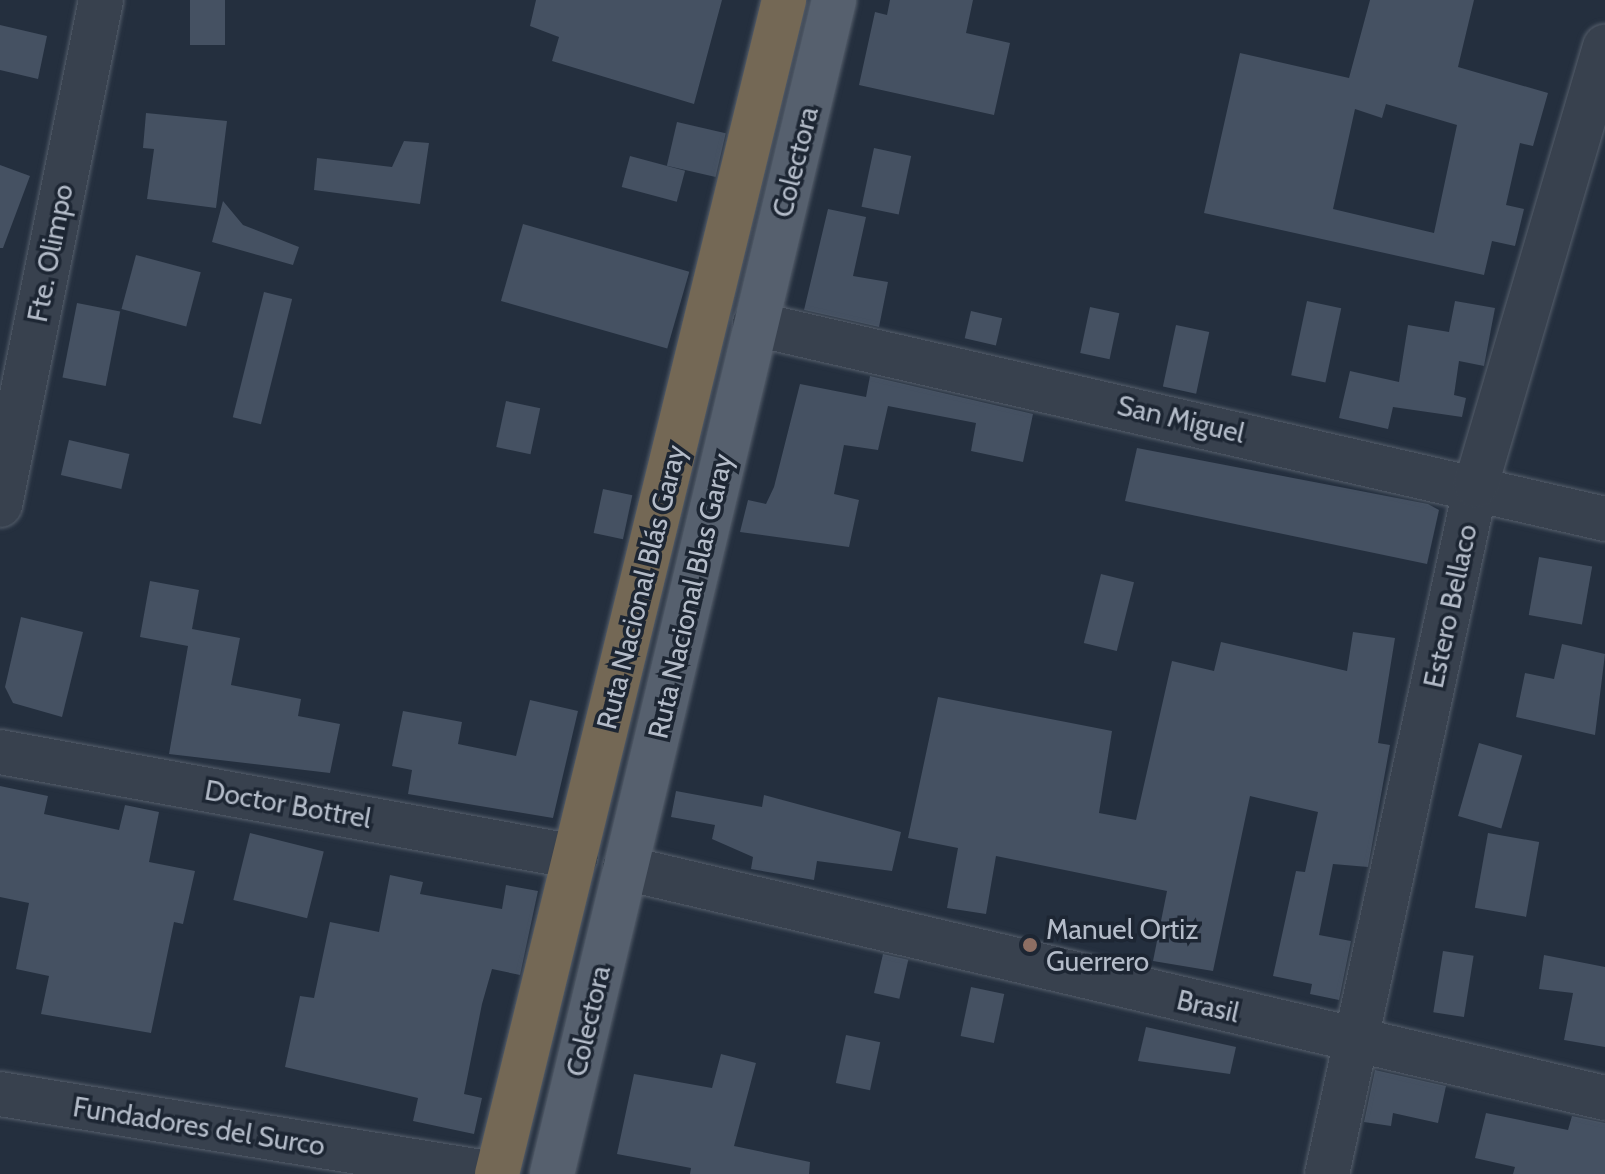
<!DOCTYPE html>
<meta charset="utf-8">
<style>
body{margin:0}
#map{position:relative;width:1605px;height:1174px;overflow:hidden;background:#242f3e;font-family:Cabin,sans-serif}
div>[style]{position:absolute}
.building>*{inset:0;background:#455162;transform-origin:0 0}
.roads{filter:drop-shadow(0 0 2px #565f6c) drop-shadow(0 0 2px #565f6c)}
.minor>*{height:44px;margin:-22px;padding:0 22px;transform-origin:22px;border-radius:22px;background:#38414e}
.major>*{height:44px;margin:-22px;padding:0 22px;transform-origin:22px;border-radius:22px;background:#56606e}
.highway>*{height:44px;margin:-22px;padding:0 22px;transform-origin:22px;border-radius:22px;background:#746855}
.dots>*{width:22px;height:22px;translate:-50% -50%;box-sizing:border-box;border:4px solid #1d2633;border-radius:50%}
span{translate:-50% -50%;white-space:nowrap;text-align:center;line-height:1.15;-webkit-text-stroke:7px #1d2633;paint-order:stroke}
.street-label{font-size:28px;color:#b4bcc9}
.poi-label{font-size:28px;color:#b4bcc9}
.left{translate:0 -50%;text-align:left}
</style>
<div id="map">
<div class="building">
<div style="left:190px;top:0;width:35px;height:45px"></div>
<div style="clip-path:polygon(536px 0,722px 0,694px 104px,552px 61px,559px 37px,530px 26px)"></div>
<div style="clip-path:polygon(890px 0,973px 0,966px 33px,1010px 43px,994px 115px,859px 85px,875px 12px,887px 15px)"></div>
<div style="clip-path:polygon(evenodd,1370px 0,1474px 0,1458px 67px,1548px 93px,1533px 146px,1520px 143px,1506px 205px,1524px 209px,1515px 246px,1492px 241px,1484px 275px,1204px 213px,1240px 53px,1349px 78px,1370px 0,1386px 104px,1457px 125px,1434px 233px,1333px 209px,1355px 109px,1382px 118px,1386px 104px)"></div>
<div style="clip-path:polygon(0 25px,47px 36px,38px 79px,0 70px)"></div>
<div style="clip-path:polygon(146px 113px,227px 121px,216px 208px,147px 199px,154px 149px,143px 148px)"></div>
<div style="left:677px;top:122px;width:50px;height:45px;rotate:13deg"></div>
<div style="clip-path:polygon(404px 141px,429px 143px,420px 204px,314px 190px,317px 158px,392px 167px)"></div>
<div style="left:874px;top:148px;width:38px;height:60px;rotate:12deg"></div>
<div style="left:630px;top:156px;width:57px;height:32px;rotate:15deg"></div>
<div style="clip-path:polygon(0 165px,30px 176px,3px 248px,0 248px)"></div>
<div style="clip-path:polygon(223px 201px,243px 225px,299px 247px,293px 265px,212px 242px)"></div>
<div style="clip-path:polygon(828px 209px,866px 217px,853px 276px,888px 282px,879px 327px,804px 310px)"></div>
<div style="left:523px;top:224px;width:173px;height:80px;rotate:16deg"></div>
<div style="left:136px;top:255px;width:67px;height:56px;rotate:15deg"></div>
<div style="left:264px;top:292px;width:29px;height:129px;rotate:14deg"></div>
<div style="left:1307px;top:301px;width:35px;height:76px;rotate:12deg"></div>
<div style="clip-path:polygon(1455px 301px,1495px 308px,1484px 366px,1459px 361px,1454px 395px,1466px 398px,1462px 417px,1393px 407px,1388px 429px,1339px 418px,1350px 371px,1399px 382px,1408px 325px,1449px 332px)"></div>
<div style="left:77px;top:303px;width:44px;height:76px;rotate:11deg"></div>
<div style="left:1090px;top:307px;width:30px;height:47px;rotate:12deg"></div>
<div style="left:971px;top:311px;width:32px;height:28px;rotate:13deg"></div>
<div style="left:1176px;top:325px;width:34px;height:63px;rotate:12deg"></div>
<div style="clip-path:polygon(870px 376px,1033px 414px,1023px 462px,971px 451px,976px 423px,888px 406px,878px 450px,844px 445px,834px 494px,859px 500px,849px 547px,740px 532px,748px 500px,766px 504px,774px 487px,800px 384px,866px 397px)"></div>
<div style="left:506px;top:401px;width:35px;height:47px;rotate:12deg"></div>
<div style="left:69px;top:440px;width:62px;height:36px;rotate:13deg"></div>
<div style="clip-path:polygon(1137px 448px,1428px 504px,1439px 510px,1427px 564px,1125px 501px)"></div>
<div style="left:603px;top:489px;width:30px;height:45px;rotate:12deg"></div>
<div style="left:1539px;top:557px;width:54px;height:59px;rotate:10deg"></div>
<div style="left:1101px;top:574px;width:34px;height:71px;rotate:14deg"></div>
<div style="clip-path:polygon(150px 581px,199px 590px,192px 629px,240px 638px,231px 685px,301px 699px,298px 716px,340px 724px,330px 773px,169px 754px,188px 646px,140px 637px)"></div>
<div style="clip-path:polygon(21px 617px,83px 632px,62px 717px,13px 703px,5px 687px)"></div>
<div style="clip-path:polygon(1353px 632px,1395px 638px,1378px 743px,1390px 745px,1368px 867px,1333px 864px,1319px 935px,1351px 941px,1339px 1000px,1310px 994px,1312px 984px,1273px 976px,1296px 871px,1305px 872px,1318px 812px,1250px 796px,1213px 971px,1153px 961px,1167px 891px,996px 856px,986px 914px,947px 908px,958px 848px,908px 838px,938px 697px,1112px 731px,1099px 813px,1136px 820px,1172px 661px,1214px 671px,1221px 642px,1347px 671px)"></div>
<div style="clip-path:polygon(1562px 644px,1605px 654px,1595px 735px,1516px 717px,1525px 673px,1554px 679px)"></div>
<div style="clip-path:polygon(530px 700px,578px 711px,553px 818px,408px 794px,412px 770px,392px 766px,403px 711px,462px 722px,458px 744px,516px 756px)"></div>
<div style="left:1479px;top:743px;width:45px;height:76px;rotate:16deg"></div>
<div style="clip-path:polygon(0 786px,48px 796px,44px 814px,119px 830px,125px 805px,159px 812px,149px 862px,195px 871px,183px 924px,174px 922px,151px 1033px,41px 1014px,49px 976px,16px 969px,29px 903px,0 897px)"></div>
<div style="clip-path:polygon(676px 791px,762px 807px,764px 795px,901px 832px,892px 871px,817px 861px,814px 880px,751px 869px,753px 857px,712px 839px,715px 825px,671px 817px)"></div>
<div style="left:250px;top:833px;width:76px;height:69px;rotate:14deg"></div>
<div style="left:1488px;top:833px;width:52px;height:76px;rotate:10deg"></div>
<div style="clip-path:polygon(390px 875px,423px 882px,420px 894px,502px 909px,506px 885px,538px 891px,520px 975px,492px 969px,482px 1004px,464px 1094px,482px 1098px,474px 1134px,413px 1121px,418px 1098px,285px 1067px,300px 996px,314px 998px,330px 922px,379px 932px)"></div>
<div style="left:1443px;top:951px;width:31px;height:62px;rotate:9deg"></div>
<div style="left:883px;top:954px;width:26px;height:40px;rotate:13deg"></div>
<div style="clip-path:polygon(1544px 955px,1605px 967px,1605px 1047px,1564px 1040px,1573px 993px,1539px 989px)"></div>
<div style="left:971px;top:987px;width:34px;height:50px;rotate:12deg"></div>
<div style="clip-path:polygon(1146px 1027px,1236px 1047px,1230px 1074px,1138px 1061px)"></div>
<div style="left:846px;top:1035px;width:35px;height:49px;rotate:12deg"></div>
<div style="clip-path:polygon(721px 1054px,756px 1063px,734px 1146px,810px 1162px,809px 1174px,690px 1174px,691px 1168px,617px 1154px,634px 1074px,712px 1088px)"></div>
<div style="clip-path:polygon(1375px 1070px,1446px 1086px,1438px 1123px,1393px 1113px,1391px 1126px,1364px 1122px)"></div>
<div style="clip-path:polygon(1486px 1113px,1568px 1130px,1572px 1116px,1605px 1123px,1605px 1174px,1513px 1174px,1515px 1167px,1475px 1158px)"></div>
</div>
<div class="roads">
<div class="minor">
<div style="left:755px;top:324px;width:872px;rotate:12.92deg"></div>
<div style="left:0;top:505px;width:515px;rotate:-78.69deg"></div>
<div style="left:0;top:752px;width:585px;rotate:10.33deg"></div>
<div style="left:625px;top:868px;width:1007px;rotate:13.21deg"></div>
<div style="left:0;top:1094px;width:498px;rotate:9.2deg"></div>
<div style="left:1327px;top:1174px;width:705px;rotate:-77.8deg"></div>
<div style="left:1476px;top:485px;width:457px;rotate:-73.6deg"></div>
</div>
<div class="major">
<div style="left:552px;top:1174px;width:1207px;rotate:-76.49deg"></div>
</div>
<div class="highway">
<div style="left:497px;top:1174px;width:1209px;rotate:-76.26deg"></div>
</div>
</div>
<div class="dots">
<div style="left:1030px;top:945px;background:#8d6e63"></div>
</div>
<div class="street-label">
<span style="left:795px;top:162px;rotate:-76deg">Colectora</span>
<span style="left:50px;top:253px;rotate:-79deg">Fte. Olimpo</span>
<span style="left:1181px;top:419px;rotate:13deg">San Miguel</span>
<span style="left:641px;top:587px;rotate:-76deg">Ruta Nacional Blás Garay</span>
<span style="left:690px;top:596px;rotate:-77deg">Ruta Nacional Blas Garay</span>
<span style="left:1450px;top:606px;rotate:-78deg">Estero Bellaco</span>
<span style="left:288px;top:804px;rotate:10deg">Doctor Bottrel</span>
<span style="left:1208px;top:1006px;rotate:13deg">Brasil</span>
<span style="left:588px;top:1021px;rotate:-77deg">Colectora</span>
<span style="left:199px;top:1126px;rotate:9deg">Fundadores del Surco</span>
</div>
<div class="poi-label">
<span class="left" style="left:1046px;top:945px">Manuel Ortiz<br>Guerrero</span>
</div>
</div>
